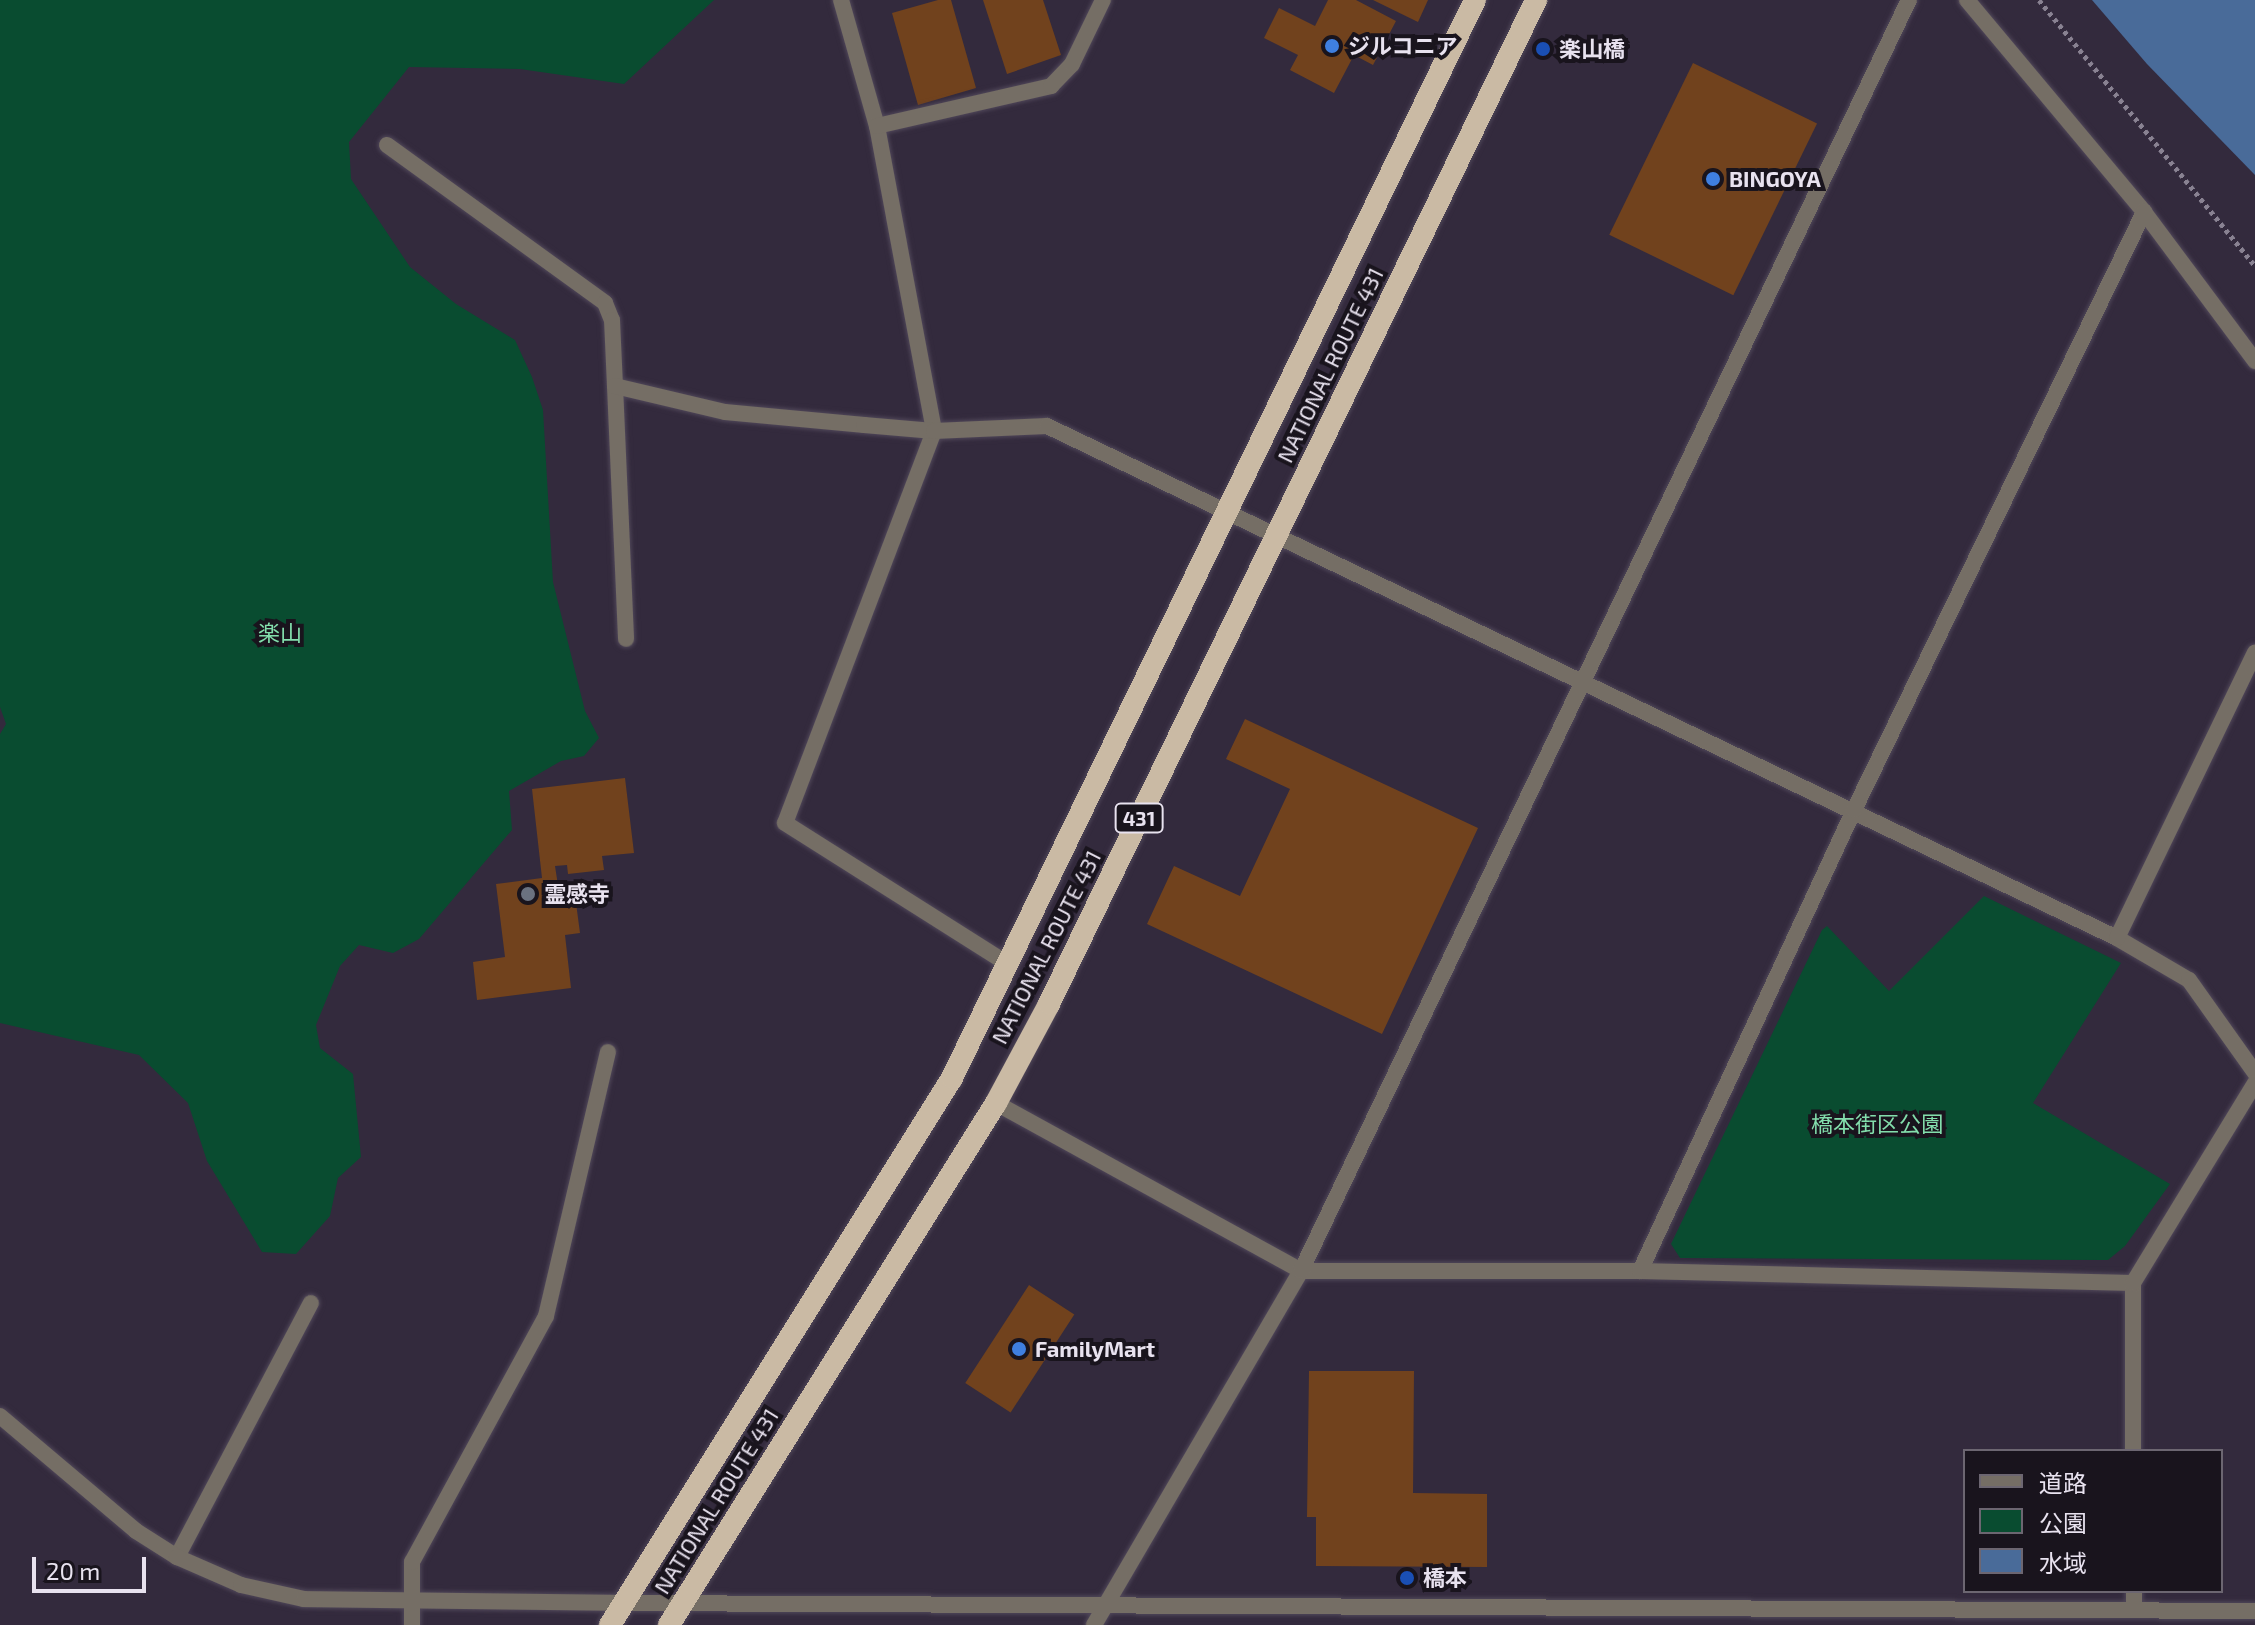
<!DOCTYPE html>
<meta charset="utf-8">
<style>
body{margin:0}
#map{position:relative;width:2255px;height:1625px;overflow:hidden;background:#332a3d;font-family:"Exo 2","Noto Sans JP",sans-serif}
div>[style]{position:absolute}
.green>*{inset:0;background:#094c30}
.water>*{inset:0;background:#496b99}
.building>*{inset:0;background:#71421d;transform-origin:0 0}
.path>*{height:5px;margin-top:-2.5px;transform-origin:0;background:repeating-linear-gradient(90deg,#898292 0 4px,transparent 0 8px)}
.roads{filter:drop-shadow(0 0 2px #504759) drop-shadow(0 0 2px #504759)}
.service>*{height:16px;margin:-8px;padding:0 8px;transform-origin:8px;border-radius:8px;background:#756e65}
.minor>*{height:16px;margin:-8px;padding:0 8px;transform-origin:8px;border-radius:8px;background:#756e65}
.tertiary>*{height:16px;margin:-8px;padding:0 8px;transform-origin:8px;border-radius:8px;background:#756e65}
.trunk>*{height:22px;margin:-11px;padding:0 11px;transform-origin:11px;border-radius:11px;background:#cabaa4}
.dots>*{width:22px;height:22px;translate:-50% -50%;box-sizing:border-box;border:4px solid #19141d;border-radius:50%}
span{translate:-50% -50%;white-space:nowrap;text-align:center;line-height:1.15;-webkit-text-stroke:8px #19141d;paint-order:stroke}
.shield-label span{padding:2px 6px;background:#19141d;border:2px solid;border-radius:6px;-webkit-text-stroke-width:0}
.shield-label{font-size:20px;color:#e8e2ef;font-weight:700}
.poi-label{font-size:22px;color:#e8e2ef;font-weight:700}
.left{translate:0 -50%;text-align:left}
.street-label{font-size:22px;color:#e8e2ef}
.park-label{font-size:22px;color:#83deac}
.legend{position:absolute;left:1963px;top:1449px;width:260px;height:144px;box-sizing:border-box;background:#19141d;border:2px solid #6c6671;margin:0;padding:10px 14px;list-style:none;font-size:24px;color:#e8e2ef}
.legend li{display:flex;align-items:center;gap:16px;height:40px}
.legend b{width:40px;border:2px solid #6c6671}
.scale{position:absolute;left:32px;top:1557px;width:114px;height:36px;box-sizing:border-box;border:4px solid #e8e2ef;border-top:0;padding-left:10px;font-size:24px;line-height:28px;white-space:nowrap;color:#e8e2ef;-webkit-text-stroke:6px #19141d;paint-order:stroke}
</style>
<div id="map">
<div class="green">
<div style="clip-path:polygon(0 0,714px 0,624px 84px,520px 69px,409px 67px,349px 142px,351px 179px,410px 267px,456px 304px,515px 340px,532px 377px,543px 410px,553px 582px,585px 711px,599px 738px,584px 756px,561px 761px,509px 791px,512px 830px,419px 939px,393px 953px,359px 945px,340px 966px,316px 1025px,320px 1048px,353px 1074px,361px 1157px,338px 1178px,330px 1216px,296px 1254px,262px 1252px,207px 1161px,188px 1103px,139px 1055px,0 1023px,0 734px,6px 724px,0 707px)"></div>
<div style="clip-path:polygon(1984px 896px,2121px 963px,2033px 1103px,2170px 1184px,2125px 1246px,2108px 1260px,1680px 1258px,1671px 1244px,1822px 930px,1827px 926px,1889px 991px)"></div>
</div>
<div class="water">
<div style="clip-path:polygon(2092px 0,2255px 0,2255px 175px,2147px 64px)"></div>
</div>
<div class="building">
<div style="clip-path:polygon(938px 0,951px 0,976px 88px,918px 105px,892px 13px)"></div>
<div style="clip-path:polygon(983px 0,1043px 0,1061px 55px,1007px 74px)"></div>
<div style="clip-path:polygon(1328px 0,1356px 0,1396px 21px,1373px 65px,1354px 55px,1334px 93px,1290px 70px,1298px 55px,1264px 38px,1279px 8px,1315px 26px)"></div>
<div style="clip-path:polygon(1373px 0,1428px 0,1418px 22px)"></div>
<div style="left:1693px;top:63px;width:138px;height:191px;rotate:26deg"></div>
<div style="clip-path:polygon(1245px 719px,1478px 828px,1382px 1034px,1147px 924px,1174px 866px,1240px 896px,1290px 789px,1226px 759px)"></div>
<div style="clip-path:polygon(625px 778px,634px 853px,602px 856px,604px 870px,568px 874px,567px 865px,555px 866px,561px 905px,576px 903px,580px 933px,565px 935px,571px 988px,477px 1000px,473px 962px,505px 957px,496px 884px,542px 878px,532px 789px)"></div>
<div style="left:1029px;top:1285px;width:54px;height:117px;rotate:33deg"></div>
<div style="clip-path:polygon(1309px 1371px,1414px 1371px,1413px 1493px,1487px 1494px,1487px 1567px,1316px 1566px,1316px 1517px,1307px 1517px)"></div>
</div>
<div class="path">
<div style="left:2039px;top:0;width:343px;rotate:50.9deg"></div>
</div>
<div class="roads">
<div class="service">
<div style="left:615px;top:386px;width:253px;rotate:87.5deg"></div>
<div style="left:177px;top:1557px;width:287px;rotate:-62.2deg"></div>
</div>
<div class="minor">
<div style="left:841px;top:0;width:131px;rotate:74.1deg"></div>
<div style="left:877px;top:126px;width:310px;rotate:79.4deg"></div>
<div style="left:934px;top:431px;width:419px;rotate:110.8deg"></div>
<div style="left:785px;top:823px;width:266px;rotate:32.3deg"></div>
<div style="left:1967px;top:0;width:276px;rotate:50.1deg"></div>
<div style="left:2144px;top:212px;width:186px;rotate:53.3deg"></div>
<div style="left:877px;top:126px;width:179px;rotate:-12.9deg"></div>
<div style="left:1051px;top:86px;width:30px;rotate:-46deg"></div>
<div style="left:1072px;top:64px;width:71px;rotate:-64.2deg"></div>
<div style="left:387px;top:145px;width:269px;rotate:35.9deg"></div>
<div style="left:605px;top:303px;width:18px;rotate:68deg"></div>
<div style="left:612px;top:320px;width:66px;rotate:87.4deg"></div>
<div style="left:615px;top:386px;width:113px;rotate:13.3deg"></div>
<div style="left:725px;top:412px;width:140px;rotate:5.3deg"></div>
<div style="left:864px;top:425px;width:70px;rotate:4.9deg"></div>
<div style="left:934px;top:431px;width:113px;rotate:-2.5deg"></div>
<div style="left:1047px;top:426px;width:1186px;rotate:25.57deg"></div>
<div style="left:2117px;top:938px;width:83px;rotate:30.3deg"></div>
<div style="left:2189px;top:980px;width:114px;rotate:54.6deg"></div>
<div style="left:2117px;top:938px;width:317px;rotate:-64.2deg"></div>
<div style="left:996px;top:1103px;width:348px;rotate:28.8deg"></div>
<div style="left:1301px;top:1271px;width:339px"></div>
<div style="left:1640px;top:1271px;width:493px;rotate:1.4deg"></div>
<div style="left:2133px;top:1283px;width:168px;rotate:90deg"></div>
<div style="left:1640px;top:1271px;width:508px;rotate:-65.1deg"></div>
<div style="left:1854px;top:810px;width:665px;rotate:-64.13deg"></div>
<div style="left:2133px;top:1283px;width:234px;rotate:-58.6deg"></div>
<div style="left:0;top:1416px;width:178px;rotate:40.2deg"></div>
<div style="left:136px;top:1531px;width:49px;rotate:32.4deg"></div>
<div style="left:177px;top:1557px;width:70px;rotate:23.6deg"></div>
<div style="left:241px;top:1585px;width:65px;rotate:12.5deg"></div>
<div style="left:304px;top:1599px;width:319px;rotate:0.7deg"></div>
<div style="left:2134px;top:1591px;width:19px;rotate:90deg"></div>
<div style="left:412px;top:1625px;width:63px;rotate:-90deg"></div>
<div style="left:412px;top:1562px;width:280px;rotate:-61.4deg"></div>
<div style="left:546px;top:1316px;width:271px;rotate:-76.8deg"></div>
<div style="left:1094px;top:1625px;width:410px;rotate:-59.7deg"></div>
<div style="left:1301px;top:1271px;width:1409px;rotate:-64.44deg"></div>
</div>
<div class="tertiary">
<div style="left:623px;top:1603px;width:1632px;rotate:0.28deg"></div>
</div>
<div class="trunk">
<div style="left:610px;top:1625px;width:645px;rotate:-57.99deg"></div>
<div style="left:952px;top:1078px;width:1198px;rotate:-64.12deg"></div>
<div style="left:669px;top:1625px;width:616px;rotate:-57.94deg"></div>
<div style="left:996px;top:1103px;width:112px;rotate:-61.8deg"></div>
<div style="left:1049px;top:1004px;width:1116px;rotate:-64.12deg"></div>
</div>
</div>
<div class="dots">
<div style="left:1332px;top:46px;background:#3f7fe0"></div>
<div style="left:1543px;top:49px;background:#1a4fb4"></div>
<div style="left:1713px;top:179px;background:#3f7fe0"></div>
<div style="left:528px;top:894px;background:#6b7280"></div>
<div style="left:1019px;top:1349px;background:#3f7fe0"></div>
<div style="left:1407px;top:1578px;background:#1a4fb4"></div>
</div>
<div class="shield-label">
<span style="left:1139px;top:818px">431</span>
</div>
<div class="poi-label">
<span class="left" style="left:1348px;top:46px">ジルコニア</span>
<span class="left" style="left:1559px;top:49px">楽山橋</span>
<span class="left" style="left:1729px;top:179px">BINGOYA</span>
<span class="left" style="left:544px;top:894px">霊感寺</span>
<span class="left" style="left:1035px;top:1349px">FamilyMart</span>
<span class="left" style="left:1423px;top:1578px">橋本</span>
</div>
<div class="street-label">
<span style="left:1330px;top:365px;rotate:-64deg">NATIONAL ROUTE 431</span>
<span style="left:1046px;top:947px;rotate:-63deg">NATIONAL ROUTE 431</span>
<span style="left:716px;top:1501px;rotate:-58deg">NATIONAL ROUTE 431</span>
</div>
<div class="park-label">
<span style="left:280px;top:633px">楽山</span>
<span style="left:1877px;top:1124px">橋本街区公園</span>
</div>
<ul class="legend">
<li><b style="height:10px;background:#756e65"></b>道路</li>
<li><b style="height:22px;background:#094c30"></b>公園</li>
<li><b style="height:22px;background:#496b99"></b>水域</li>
</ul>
<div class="scale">20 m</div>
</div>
